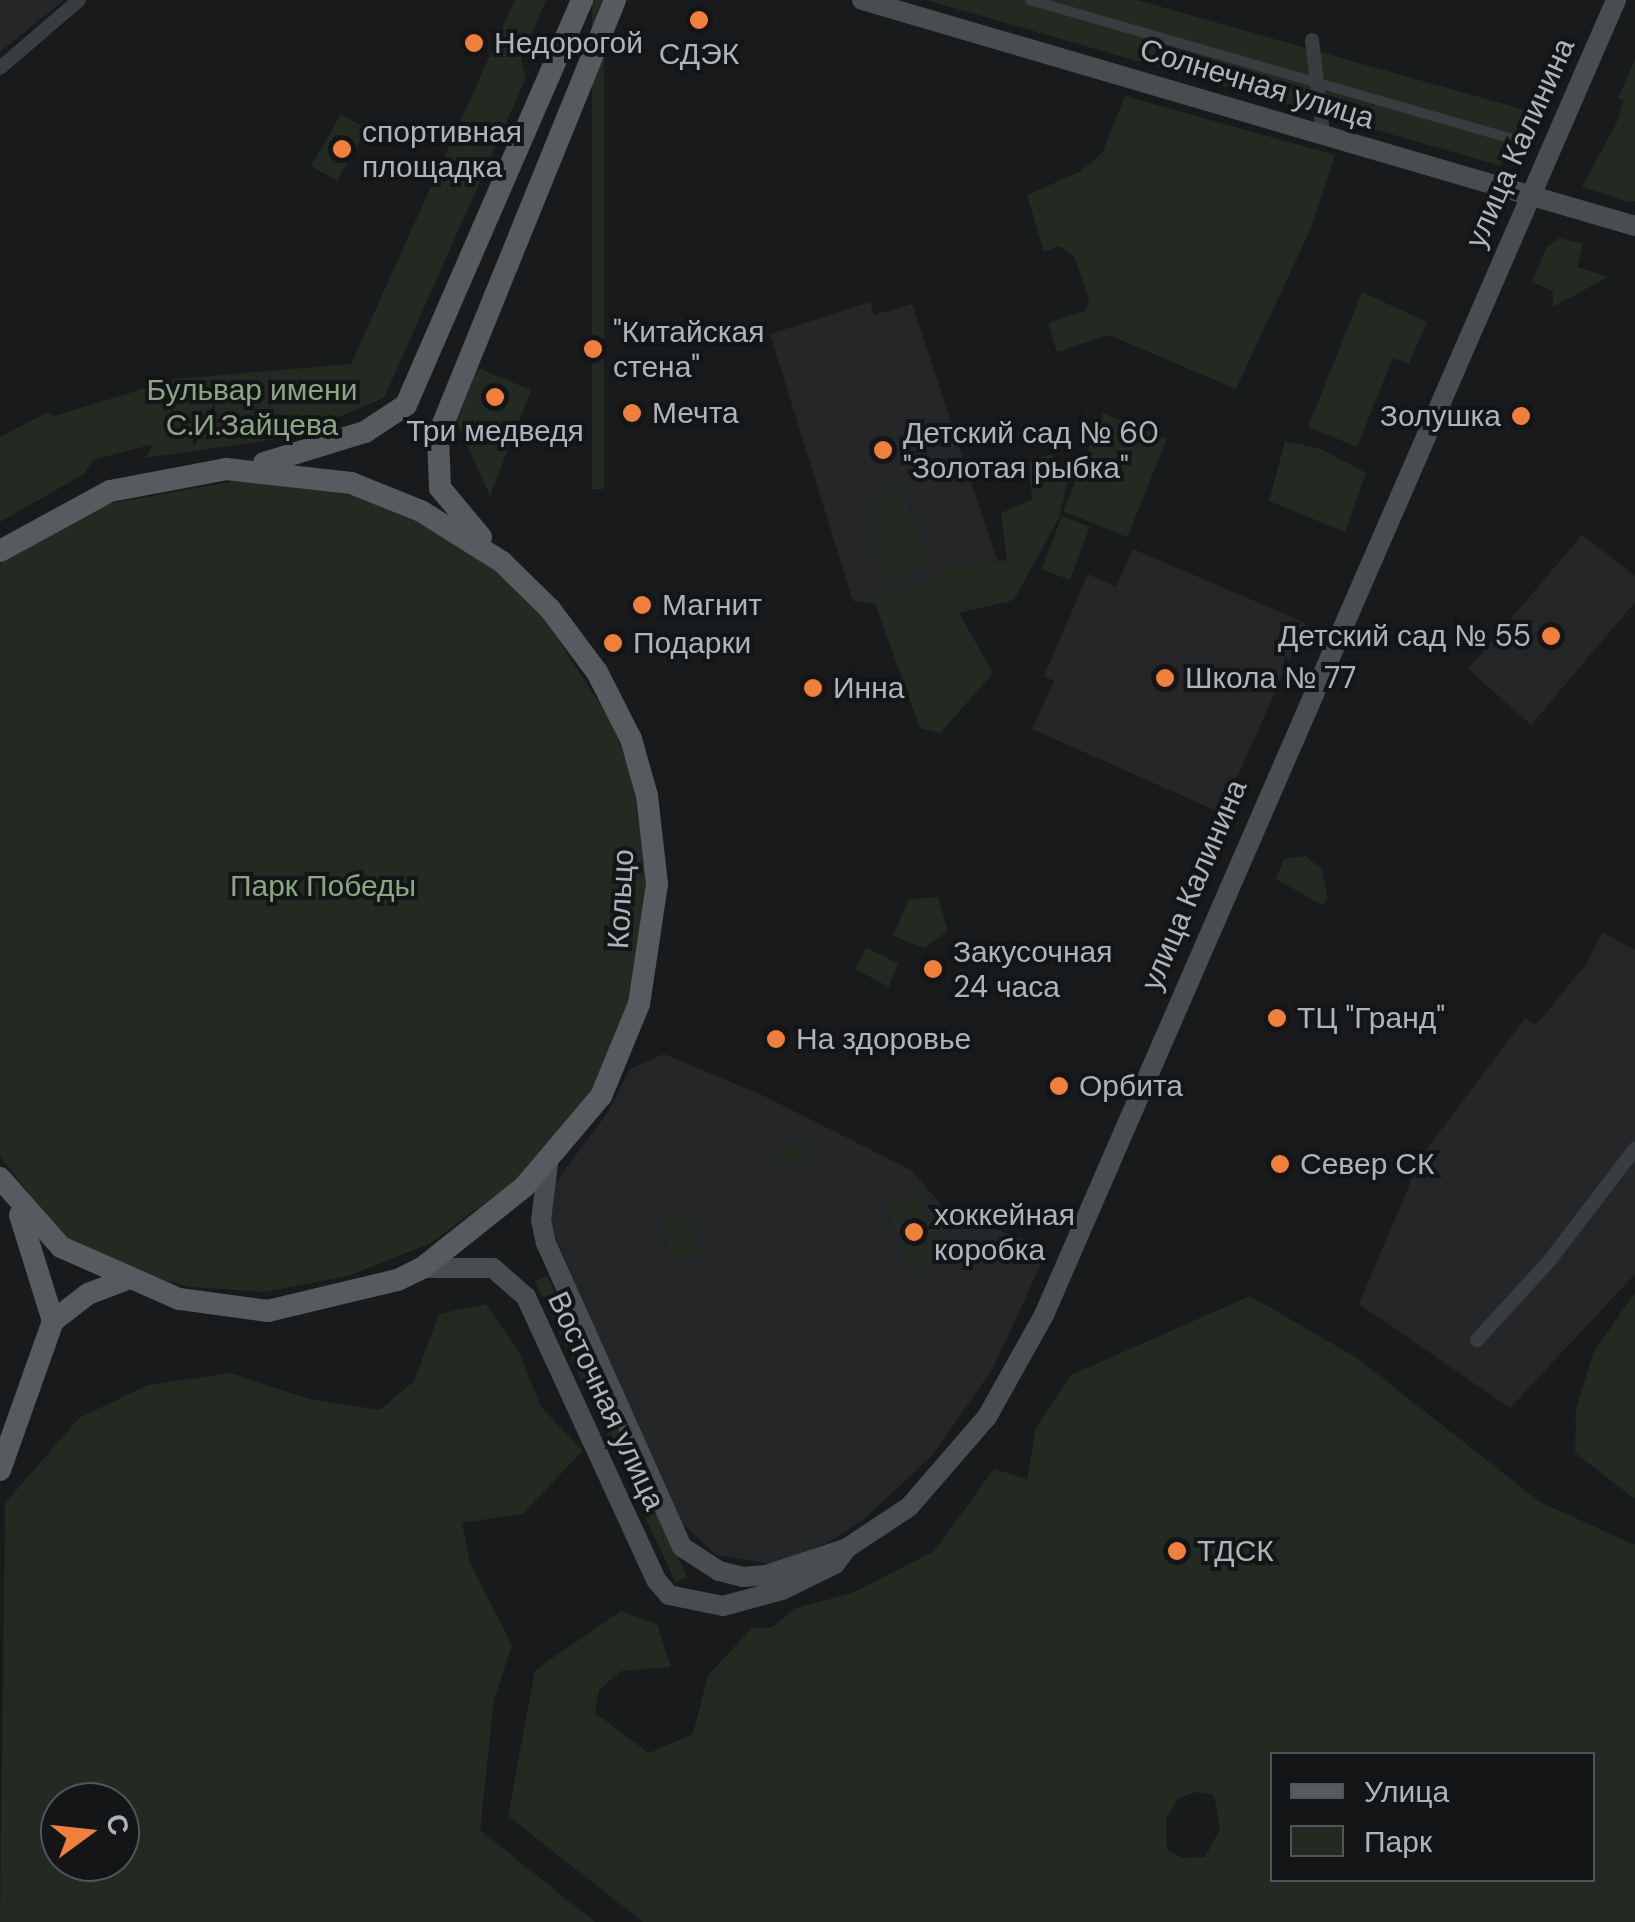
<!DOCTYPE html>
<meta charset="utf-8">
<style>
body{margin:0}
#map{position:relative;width:1635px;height:1922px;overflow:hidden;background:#191a1b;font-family:"DM Sans",sans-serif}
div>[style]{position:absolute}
.built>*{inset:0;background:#252628}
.green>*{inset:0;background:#222a21;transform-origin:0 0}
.pedestrian>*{height:10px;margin:-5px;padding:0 5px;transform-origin:5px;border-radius:5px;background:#3a3d40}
.minor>*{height:14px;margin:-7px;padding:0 7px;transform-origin:7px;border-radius:7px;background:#3a3d40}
.secondary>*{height:20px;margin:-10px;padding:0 10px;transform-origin:10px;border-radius:10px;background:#484d50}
.primary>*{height:22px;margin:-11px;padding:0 11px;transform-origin:11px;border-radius:11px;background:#565b5f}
.dots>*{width:28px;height:28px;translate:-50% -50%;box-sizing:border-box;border:5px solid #141517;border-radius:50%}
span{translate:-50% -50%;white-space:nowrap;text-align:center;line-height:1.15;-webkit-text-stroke:8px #141517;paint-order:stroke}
.poi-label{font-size:30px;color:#acb5bb}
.left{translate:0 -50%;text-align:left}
.right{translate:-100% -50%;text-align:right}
.street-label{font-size:30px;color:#acb5bb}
.park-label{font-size:30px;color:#8ba683}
.legend{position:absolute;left:1270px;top:1752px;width:325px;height:130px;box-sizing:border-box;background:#141517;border:2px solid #515559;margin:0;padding:12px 18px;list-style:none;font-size:30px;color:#acb5bb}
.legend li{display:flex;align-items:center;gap:20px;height:50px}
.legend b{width:50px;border:2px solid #515559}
.north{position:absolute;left:40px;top:1782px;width:100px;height:100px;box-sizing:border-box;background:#141517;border:2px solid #515559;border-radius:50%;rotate:75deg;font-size:28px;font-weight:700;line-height:40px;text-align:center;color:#acb5bb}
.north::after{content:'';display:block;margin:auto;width:35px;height:45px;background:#f17f3c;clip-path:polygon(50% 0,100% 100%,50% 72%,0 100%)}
</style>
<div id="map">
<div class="built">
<div style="clip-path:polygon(0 0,64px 0,0 52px)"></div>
<div style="clip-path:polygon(870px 302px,874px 315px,912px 304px,999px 566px,876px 604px,853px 601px,770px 334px)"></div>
<div style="clip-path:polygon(1582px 535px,1635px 576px,1635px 602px,1531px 725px,1468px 669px)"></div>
<div style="clip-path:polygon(1133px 549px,1306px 623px,1221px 813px,1032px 729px,1054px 681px,1044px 676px,1088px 574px,1116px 587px)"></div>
<div style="clip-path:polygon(1602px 932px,1635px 950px,1635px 1274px,1510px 1408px,1359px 1304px,1422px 1155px,1525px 1018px,1536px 1025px,1587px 963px)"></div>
<div style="clip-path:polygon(664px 1054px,762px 1095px,911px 1170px,945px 1209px,1048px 1249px,993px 1368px,932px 1456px,863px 1520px,828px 1543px,771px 1564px,716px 1555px,672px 1514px,550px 1224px,552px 1187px,608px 1112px,630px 1069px)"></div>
</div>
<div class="green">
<div style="clip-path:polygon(515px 0,546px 0,521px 60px,526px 78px,384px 398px,291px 437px,145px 458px,154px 444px,93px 460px,84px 474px,0 522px,0 437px,46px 413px,54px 416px,175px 379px,351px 364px)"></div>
<div style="left:592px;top:0;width:12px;height:489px"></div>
<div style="clip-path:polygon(926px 0,1137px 0,1525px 110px,1501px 166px)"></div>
<div style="clip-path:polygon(1635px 59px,1635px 201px,1629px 202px,1582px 187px,1616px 124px,1624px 100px,1618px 98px)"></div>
<div style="clip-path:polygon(1125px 96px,1335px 155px,1311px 228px,1236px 389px,1109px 335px,1057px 352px,1048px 323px,1085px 311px,1089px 298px,1074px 257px,1059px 246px,1044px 252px,1027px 195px,1079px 172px,1102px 153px)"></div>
<div style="left:341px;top:114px;width:30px;height:60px;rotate:30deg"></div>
<div style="clip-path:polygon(1559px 238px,1583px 244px,1577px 267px,1608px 277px,1553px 307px,1553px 291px,1532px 282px,1546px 248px)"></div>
<div style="clip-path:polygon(1362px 292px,1427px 322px,1409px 364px,1393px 358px,1357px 447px,1308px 427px)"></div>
<div style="clip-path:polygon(478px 368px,531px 390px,490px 496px,460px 430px,452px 428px)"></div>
<div style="left:1103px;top:413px;width:69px;height:106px;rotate:22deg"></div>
<div style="clip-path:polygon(1285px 441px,1321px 449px,1366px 473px,1345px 532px,1269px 501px)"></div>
<div style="clip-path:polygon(1051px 454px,1069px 477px,1059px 518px,1014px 600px,959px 613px,993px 673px,940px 733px,920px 728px,873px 598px,929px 584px,947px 567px,1007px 560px,1001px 513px,1032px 500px,1029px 462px)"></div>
<div style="clip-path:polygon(247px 479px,363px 497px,435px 529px,506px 579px,540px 612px,613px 724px,633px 781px,646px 880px,630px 1003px,618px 1034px,590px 1094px,525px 1173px,431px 1243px,348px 1276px,265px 1292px,191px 1287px,136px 1274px,65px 1238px,0 1157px,0 564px,106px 504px)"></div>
<div style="clip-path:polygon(898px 489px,933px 563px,877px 581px,876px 496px)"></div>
<div style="left:1062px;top:516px;width:30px;height:57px;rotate:21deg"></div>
<div style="clip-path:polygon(1305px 856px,1321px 868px,1328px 899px,1322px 905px,1276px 879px,1284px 859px)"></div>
<div style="clip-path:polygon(938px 897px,948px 931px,924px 948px,893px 936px,909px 899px)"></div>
<div style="clip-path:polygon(866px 948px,898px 963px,889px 987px,855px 969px)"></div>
<div style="clip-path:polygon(803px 1143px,803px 1162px,793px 1166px,778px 1158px,776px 1153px)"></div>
<div style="left:918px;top:1196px;width:66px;height:32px;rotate:70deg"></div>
<div style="left:689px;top:1215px;width:42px;height:27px;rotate:75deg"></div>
<div style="left:547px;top:1276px;width:332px;height:13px;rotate:65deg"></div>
<div style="clip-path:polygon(1635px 1292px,1635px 1499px,1575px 1453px,1576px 1410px,1593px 1353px)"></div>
<div style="clip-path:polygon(evenodd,1250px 1296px,1357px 1358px,1540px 1502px,1635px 1545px,1635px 1922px,643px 1922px,508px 1816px,535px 1670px,621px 1611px,657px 1624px,671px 1667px,621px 1671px,599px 1690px,595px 1713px,649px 1753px,693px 1734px,708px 1675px,752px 1628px,771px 1628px,796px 1608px,852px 1593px,933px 1552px,994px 1469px,1027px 1479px,1036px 1427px,1071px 1375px,1250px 1296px,1272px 1754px,1592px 1754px,1592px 1880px,1272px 1880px,1272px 1754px,1250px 1296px,1196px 1792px,1214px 1795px,1220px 1829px,1205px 1857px,1182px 1858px,1167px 1850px,1166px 1819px,1179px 1798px,1196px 1792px)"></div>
<div style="clip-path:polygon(evenodd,486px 1304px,518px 1350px,541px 1407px,583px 1451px,522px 1514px,462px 1523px,470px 1563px,512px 1645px,494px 1700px,480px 1830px,595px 1922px,0 1922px,5px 1503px,79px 1418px,148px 1385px,230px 1373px,309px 1399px,380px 1410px,414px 1381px,439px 1314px,486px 1304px,60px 1802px,120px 1802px,120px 1862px,60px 1862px,60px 1802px)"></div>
</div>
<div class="pedestrian">
<div style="left:1030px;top:0;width:506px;rotate:16.07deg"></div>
</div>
<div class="minor">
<div style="left:1312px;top:40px;width:95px;rotate:83.3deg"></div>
<div style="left:0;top:68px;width:104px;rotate:-40.7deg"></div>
<div style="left:1477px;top:1340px;width:108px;rotate:-47.6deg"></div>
<div style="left:1550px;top:1260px;width:140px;rotate:-52.6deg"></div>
</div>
<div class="secondary">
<div style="left:862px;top:0;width:805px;rotate:16.3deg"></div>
<div style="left:548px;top:1164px;width:56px;rotate:97.1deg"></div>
<div style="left:541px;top:1220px;width:24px;rotate:78deg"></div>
<div style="left:546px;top:1243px;width:333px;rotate:65.9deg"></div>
<div style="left:682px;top:1547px;width:44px;rotate:33deg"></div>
<div style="left:719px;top:1571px;width:25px;rotate:14deg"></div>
<div style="left:743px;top:1577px;width:23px;rotate:-5deg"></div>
<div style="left:766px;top:1575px;width:85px;rotate:-18.4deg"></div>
<div style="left:422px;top:1268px;width:71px"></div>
<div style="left:493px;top:1268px;width:44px;rotate:41.3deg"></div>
<div style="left:526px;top:1297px;width:311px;rotate:65.3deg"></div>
<div style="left:656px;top:1580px;width:20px;rotate:49deg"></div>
<div style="left:669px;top:1595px;width:55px;rotate:11.5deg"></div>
<div style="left:723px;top:1606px;width:61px;rotate:-15.2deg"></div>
<div style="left:782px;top:1590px;width:59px;rotate:-26.1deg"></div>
<div style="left:835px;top:1564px;width:20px;rotate:-53deg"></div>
<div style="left:847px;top:1548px;width:74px;rotate:-33.5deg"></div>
<div style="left:909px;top:1507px;width:119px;rotate:-49.1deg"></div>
<div style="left:987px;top:1417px;width:117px;rotate:-60.8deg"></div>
<div style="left:1044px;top:1315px;width:1434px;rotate:-66.49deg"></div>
</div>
<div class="primary">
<div style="left:264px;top:463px;width:106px;rotate:-17.1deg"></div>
<div style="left:365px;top:432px;width:49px;rotate:-33.4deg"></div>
<div style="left:406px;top:405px;width:442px;rotate:-66.5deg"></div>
<div style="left:481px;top:537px;width:64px;rotate:-129.9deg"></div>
<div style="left:440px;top:488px;width:52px;rotate:-92.2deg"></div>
<div style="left:438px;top:436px;width:471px;rotate:-67.9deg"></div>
<div style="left:0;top:551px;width:125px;rotate:-28.6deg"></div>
<div style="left:110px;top:491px;width:118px;rotate:-10.7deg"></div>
<div style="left:226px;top:469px;width:126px;rotate:6.4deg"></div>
<div style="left:351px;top:483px;width:75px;rotate:21.8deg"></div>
<div style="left:421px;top:511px;width:96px;rotate:32.2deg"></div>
<div style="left:502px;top:562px;width:67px;rotate:44.4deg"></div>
<div style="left:550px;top:609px;width:79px;rotate:53.3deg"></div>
<div style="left:597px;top:672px;width:75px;rotate:63.1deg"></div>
<div style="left:631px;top:739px;width:59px;rotate:74.3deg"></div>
<div style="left:647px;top:796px;width:89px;rotate:83.5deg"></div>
<div style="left:657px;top:884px;width:121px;rotate:98.5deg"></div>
<div style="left:639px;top:1004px;width:100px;rotate:112.4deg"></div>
<div style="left:601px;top:1096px;width:119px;rotate:130.2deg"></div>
<div style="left:524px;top:1187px;width:130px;rotate:141.5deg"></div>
<div style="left:422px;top:1268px;width:28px;rotate:154deg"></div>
<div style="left:397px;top:1280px;width:133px;rotate:166.5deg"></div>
<div style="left:268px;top:1311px;width:90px;rotate:-172.3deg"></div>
<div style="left:179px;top:1299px;width:129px;rotate:-156.2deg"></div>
<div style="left:61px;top:1247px;width:92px;rotate:-131.5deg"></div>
<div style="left:20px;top:1215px;width:111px;rotate:72.7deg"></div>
<div style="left:53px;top:1321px;width:44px;rotate:-37.6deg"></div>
<div style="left:88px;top:1294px;width:39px;rotate:-21deg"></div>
<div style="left:0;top:1470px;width:158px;rotate:-70.4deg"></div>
</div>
<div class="dots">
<div style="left:699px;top:20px;background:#f17f3c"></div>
<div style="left:474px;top:43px;background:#f17f3c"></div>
<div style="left:342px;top:149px;background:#f17f3c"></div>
<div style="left:593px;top:349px;background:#f17f3c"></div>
<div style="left:495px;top:397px;background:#f17f3c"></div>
<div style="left:632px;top:413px;background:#f17f3c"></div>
<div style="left:1521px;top:416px;background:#f17f3c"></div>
<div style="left:883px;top:450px;background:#f17f3c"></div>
<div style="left:642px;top:605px;background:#f17f3c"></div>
<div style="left:1551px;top:636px;background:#f17f3c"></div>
<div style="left:613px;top:643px;background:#f17f3c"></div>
<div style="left:1165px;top:678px;background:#f17f3c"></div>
<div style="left:813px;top:688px;background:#f17f3c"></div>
<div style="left:933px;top:969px;background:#f17f3c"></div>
<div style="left:1277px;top:1018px;background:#f17f3c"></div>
<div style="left:776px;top:1039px;background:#f17f3c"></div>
<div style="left:1059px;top:1086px;background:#f17f3c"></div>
<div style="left:1280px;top:1164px;background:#f17f3c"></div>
<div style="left:914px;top:1232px;background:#f17f3c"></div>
<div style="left:1177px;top:1551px;background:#f17f3c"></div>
</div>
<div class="poi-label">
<span class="left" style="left:494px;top:43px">Недорогой</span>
<span style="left:699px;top:54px">СДЭК</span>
<span class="left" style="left:362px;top:149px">спортивная<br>площадка</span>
<span class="left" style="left:613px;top:349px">"Китайская<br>стена"</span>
<span class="left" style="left:652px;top:413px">Мечта</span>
<span class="right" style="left:1501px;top:416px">Золушка</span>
<span style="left:495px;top:431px">Три медведя</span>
<span class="left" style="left:903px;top:450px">Детский сад № 60<br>"Золотая рыбка"</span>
<span class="left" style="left:662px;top:605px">Магнит</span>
<span class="right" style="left:1531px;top:636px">Детский сад № 55</span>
<span class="left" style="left:633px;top:643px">Подарки</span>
<span class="left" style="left:1185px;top:678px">Школа № 77</span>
<span class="left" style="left:833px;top:688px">Инна</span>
<span class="left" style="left:953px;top:969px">Закусочная<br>24 часа</span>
<span class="left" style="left:1297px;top:1018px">ТЦ "Гранд"</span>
<span class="left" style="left:796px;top:1039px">На здоровье</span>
<span class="left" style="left:1079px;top:1086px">Орбита</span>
<span class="left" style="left:1300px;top:1164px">Север СК</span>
<span class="left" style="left:934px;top:1232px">хоккейная<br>коробка</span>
<span class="left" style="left:1197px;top:1551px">ТДСК</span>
</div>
<div class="street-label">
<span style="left:1257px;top:84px;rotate:17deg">Солнечная улица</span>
<span style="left:1520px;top:143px;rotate:-66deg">улица Калинина</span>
<span style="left:1194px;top:885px;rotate:-67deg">улица Калинина</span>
<span style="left:621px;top:899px;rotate:-87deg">Кольцо</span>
<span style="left:606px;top:1401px;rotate:65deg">Восточная улица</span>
</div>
<div class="park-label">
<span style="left:252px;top:407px">Бульвар имени<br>С.И.Зайцева</span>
<span style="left:323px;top:886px">Парк Победы</span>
</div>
<ul class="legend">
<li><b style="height:12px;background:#565b5f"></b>Улица</li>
<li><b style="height:28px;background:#222a21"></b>Парк</li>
</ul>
<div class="north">С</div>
</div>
